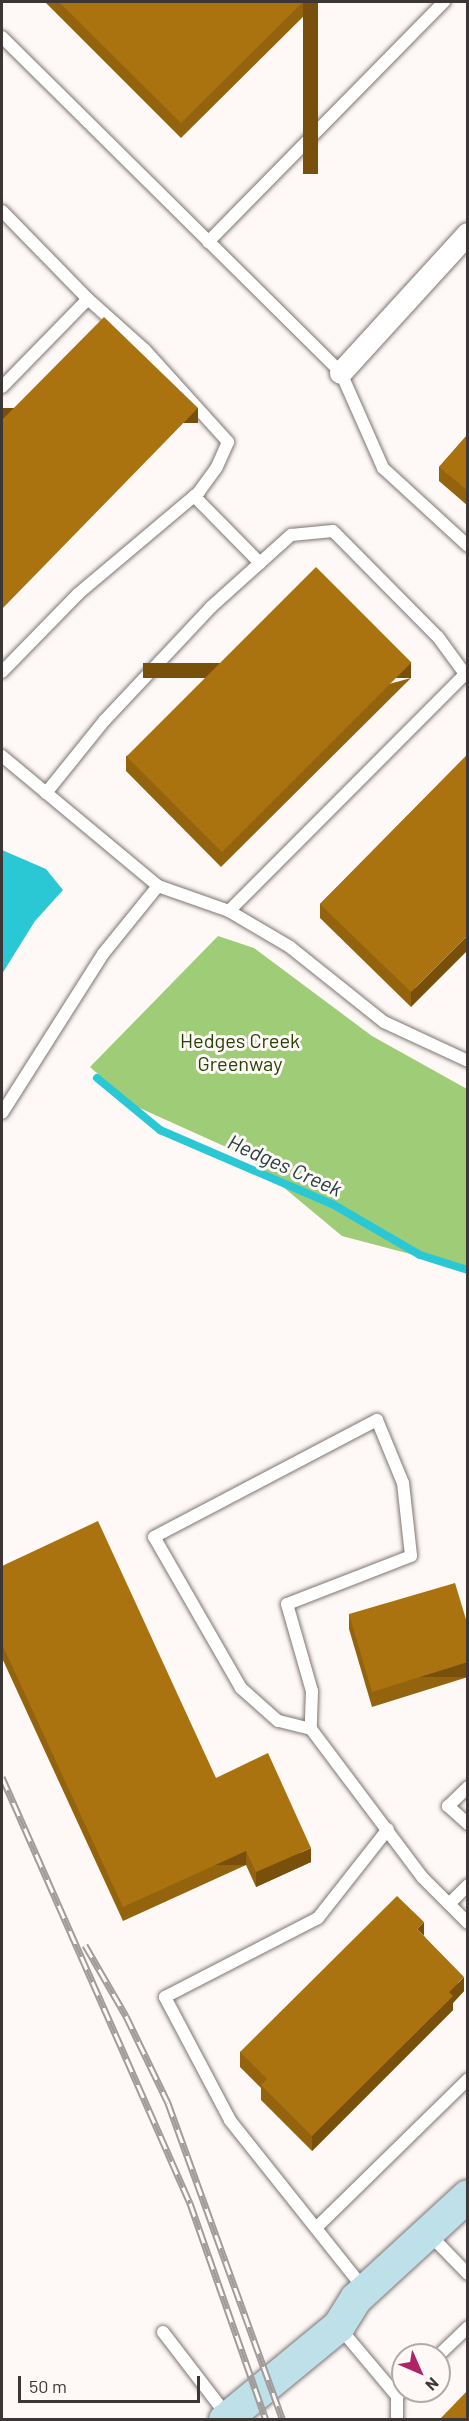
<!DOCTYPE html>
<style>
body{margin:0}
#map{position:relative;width:469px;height:2421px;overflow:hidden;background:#fef9f7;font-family:Barlow,sans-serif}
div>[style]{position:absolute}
.forest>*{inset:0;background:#9ecc77}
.water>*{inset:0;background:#2ac8d5}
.stream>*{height:8px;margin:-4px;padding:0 4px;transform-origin:4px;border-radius:4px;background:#2ac8d5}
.roads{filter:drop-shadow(0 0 2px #7f7572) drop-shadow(0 0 2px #7f7572)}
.lane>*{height:12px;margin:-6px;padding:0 6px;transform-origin:6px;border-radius:6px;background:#fff}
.street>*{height:22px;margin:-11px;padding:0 11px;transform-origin:11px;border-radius:11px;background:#fff}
.secondary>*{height:32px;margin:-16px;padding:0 16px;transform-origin:16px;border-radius:16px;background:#bee0e9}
.rail>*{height:7px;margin-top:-3.5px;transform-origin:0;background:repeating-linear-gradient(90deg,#fef9f7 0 14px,#a19c9b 0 28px);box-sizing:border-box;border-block:2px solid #a19c9b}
.wall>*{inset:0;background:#93630e}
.shaded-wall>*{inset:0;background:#78500b;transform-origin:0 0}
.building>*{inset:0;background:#ab7310;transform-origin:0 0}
span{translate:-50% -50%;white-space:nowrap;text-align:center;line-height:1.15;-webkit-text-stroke:6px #fef9f7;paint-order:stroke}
.park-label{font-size:20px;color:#264203}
.water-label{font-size:21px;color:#263f41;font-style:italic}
.frame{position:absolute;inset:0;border:3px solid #3c3736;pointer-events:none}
.north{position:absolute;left:391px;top:2343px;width:60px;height:60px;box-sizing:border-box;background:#fef9f7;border:2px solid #b0abaa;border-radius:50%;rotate:135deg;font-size:16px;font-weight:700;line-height:24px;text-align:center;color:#3c3736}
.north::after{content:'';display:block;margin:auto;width:21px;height:27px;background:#af2464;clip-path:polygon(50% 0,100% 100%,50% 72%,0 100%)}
.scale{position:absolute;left:18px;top:2376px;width:182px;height:27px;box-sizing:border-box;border:3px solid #3c3736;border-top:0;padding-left:8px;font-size:18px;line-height:21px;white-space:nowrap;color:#3c3736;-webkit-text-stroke:4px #fef9f7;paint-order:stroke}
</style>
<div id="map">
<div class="forest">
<div style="clip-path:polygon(218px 936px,254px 948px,372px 1036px,467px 1089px,467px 1269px,342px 1236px,246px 1156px,133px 1105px,90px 1067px)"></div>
</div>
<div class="water">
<div style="clip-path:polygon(2px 850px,46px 869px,63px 890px,35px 921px,2px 974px)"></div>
</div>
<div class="stream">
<div style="left:97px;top:1078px;width:82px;rotate:39.5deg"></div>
<div style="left:160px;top:1130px;width:189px;rotate:23.3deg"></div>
<div style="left:334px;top:1205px;width:99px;rotate:30.2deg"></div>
<div style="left:420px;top:1255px;width:50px;rotate:17.4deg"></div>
</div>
<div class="roads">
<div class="lane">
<div style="left:2px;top:37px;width:477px;rotate:44.7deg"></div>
<div style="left:341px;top:373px;width:104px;rotate:66.1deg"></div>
<div style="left:383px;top:468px;width:115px;rotate:42.5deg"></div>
<div style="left:2px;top:211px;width:123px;rotate:45.7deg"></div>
<div style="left:208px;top:242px;width:337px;rotate:-45.5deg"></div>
<div style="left:2px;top:387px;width:123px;rotate:-45.7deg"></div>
<div style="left:88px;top:299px;width:76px;rotate:41.8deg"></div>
<div style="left:145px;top:350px;width:124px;rotate:47.9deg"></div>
<div style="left:228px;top:442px;width:27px;rotate:114deg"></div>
<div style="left:217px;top:467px;width:31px;rotate:126deg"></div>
<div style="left:199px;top:492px;width:158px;rotate:139.9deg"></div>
<div style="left:78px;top:594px;width:109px;rotate:134.3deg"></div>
<div style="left:194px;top:496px;width:94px;rotate:45.4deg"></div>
<div style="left:2px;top:756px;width:203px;rotate:39.8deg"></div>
<div style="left:158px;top:886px;width:87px;rotate:129deg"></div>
<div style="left:103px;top:954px;width:188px;rotate:122.4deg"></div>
<div style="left:46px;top:793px;width:94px;rotate:-51.1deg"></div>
<div style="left:105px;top:720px;width:155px;rotate:-46.8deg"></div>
<div style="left:211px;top:607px;width:108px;rotate:-42deg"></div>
<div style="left:291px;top:535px;width:42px;rotate:-5.4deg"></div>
<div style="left:333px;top:531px;width:149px;rotate:45.3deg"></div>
<div style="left:438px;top:637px;width:46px;rotate:53.9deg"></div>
<div style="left:158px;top:886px;width:75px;rotate:19.4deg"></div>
<div style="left:229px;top:911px;width:71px;rotate:30.5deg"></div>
<div style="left:290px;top:947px;width:120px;rotate:38.6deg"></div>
<div style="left:384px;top:1022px;width:93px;rotate:24.9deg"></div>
<div style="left:229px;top:911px;width:334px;rotate:-45.1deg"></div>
<div style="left:465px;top:674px;width:4px;rotate:34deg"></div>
<div style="left:311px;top:1729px;width:34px;rotate:-166deg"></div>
<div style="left:278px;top:1721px;width:50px;rotate:-138.3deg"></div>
<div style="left:241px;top:1688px;width:174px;rotate:-119.9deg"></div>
<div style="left:154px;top:1537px;width:252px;rotate:-27.7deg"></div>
<div style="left:377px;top:1420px;width:68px;rotate:67.6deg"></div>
<div style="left:403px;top:1483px;width:73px;rotate:83.7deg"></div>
<div style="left:411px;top:1556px;width:133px;rotate:158.8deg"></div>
<div style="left:287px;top:1604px;width:91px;rotate:74deg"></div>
<div style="left:312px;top:1691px;width:38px;rotate:92deg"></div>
<div style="left:311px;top:1729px;width:185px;rotate:53.1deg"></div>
<div style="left:422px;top:1877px;width:65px;rotate:45deg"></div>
<div style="left:468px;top:1787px;width:28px;rotate:136deg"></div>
<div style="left:448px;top:1806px;width:27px;rotate:42deg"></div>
<div style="left:449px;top:1904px;width:27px;rotate:-45deg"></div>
<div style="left:316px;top:2228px;width:213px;rotate:-44.4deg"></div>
<div style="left:429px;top:2234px;width:56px;rotate:45.7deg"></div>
<div style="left:365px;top:2290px;width:217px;rotate:-128.5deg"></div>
<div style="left:230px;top:2120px;width:139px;rotate:-117.9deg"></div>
<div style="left:165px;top:1997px;width:172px;rotate:-27.3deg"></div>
<div style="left:318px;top:1918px;width:113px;rotate:-51.8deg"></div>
<div style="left:339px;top:2327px;width:90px;rotate:50deg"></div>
<div style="left:163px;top:2332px;width:92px;rotate:52.5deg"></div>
<div style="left:439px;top:2355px;width:40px;rotate:-44deg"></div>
<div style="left:397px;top:2420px;width:24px;rotate:-90deg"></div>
<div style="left:397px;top:2396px;width:7px;rotate:-45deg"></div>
</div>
<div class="street">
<div style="left:341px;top:373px;width:188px;rotate:-47.6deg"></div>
</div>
<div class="secondary">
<div style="left:225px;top:2420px;width:148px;rotate:-39.5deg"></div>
<div style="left:339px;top:2326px;width:32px;rotate:-58deg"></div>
<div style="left:356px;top:2299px;width:152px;rotate:-42.6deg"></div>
</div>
</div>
<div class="rail">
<div style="left:2px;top:1777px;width:466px;rotate:66.2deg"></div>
<div style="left:190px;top:2203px;width:230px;rotate:70.7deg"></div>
<div style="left:85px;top:1945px;width:82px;rotate:60deg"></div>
<div style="left:126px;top:2016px;width:97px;rotate:64.2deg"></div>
<div style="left:168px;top:2103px;width:337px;rotate:70.1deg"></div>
</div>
<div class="wall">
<div style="clip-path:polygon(45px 2px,318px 2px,181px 138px)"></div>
<div style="clip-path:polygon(468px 434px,468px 506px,439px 481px,439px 467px)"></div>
<div style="clip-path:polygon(411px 678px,221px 867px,126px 771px,126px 756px)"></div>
<div style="clip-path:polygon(468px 754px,411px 1007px,320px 918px,320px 904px)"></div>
<div style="clip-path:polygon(2px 1566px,216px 1778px,311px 1862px,256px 1887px,246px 1865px,123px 1921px,2px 1658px)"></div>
<div style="clip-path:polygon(349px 1614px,468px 1626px,468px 1677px,372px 1707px,349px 1629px)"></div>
<div style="clip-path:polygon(424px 1936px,464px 1991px,453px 2003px,453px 2010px,312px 2151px,261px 2100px,261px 2088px,240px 2067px,240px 2052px)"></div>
</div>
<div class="shaded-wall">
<div style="left:303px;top:2px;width:15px;height:172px"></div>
<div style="left:198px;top:408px;width:15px;height:281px;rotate:90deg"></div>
<div style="left:411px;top:663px;width:15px;height:268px;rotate:90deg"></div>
<div style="clip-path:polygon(468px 935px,468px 950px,411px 1007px,411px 992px)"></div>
<div style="left:468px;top:1662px;width:15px;height:101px;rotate:90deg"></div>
<div style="clip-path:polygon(311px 1848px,311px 1862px,256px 1887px,256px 1872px)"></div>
<div style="left:246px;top:1851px;width:14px;height:135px;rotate:90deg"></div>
<div style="clip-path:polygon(424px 1922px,424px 1936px,417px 1929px)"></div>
<div style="clip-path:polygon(464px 1977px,464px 1991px,453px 2003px,453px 2010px,312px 2151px,312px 2136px)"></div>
</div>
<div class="building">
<div style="clip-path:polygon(59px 2px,303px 2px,181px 123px)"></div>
<div style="clip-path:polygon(104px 317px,198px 408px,2px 609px,2px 420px)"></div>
<div style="clip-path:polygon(468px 434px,468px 491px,439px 467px)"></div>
<div style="left:316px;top:567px;width:135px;height:268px;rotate:45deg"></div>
<div style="clip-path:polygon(468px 754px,468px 935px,411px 992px,320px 904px)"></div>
<div style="clip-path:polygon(98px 1521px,216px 1778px,268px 1753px,311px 1848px,256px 1872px,246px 1851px,123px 1907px,2px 1644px,2px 1566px)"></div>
<div style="clip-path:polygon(455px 1583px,468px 1626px,468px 1662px,372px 1692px,349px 1614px)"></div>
<div style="clip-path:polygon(397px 1896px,424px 1922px,417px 1929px,464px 1977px,449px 1992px,453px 1996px,312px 2136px,261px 2085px,267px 2079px,240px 2052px)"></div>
<div style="clip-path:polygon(468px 2390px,468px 2420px,439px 2420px)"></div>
</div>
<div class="park-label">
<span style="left:240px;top:1052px">Hedges Creek<br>Greenway</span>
</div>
<div class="water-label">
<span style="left:285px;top:1165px;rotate:24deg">Hedges Creek</span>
</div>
<div class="frame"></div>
<div class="north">N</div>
<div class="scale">50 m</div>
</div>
